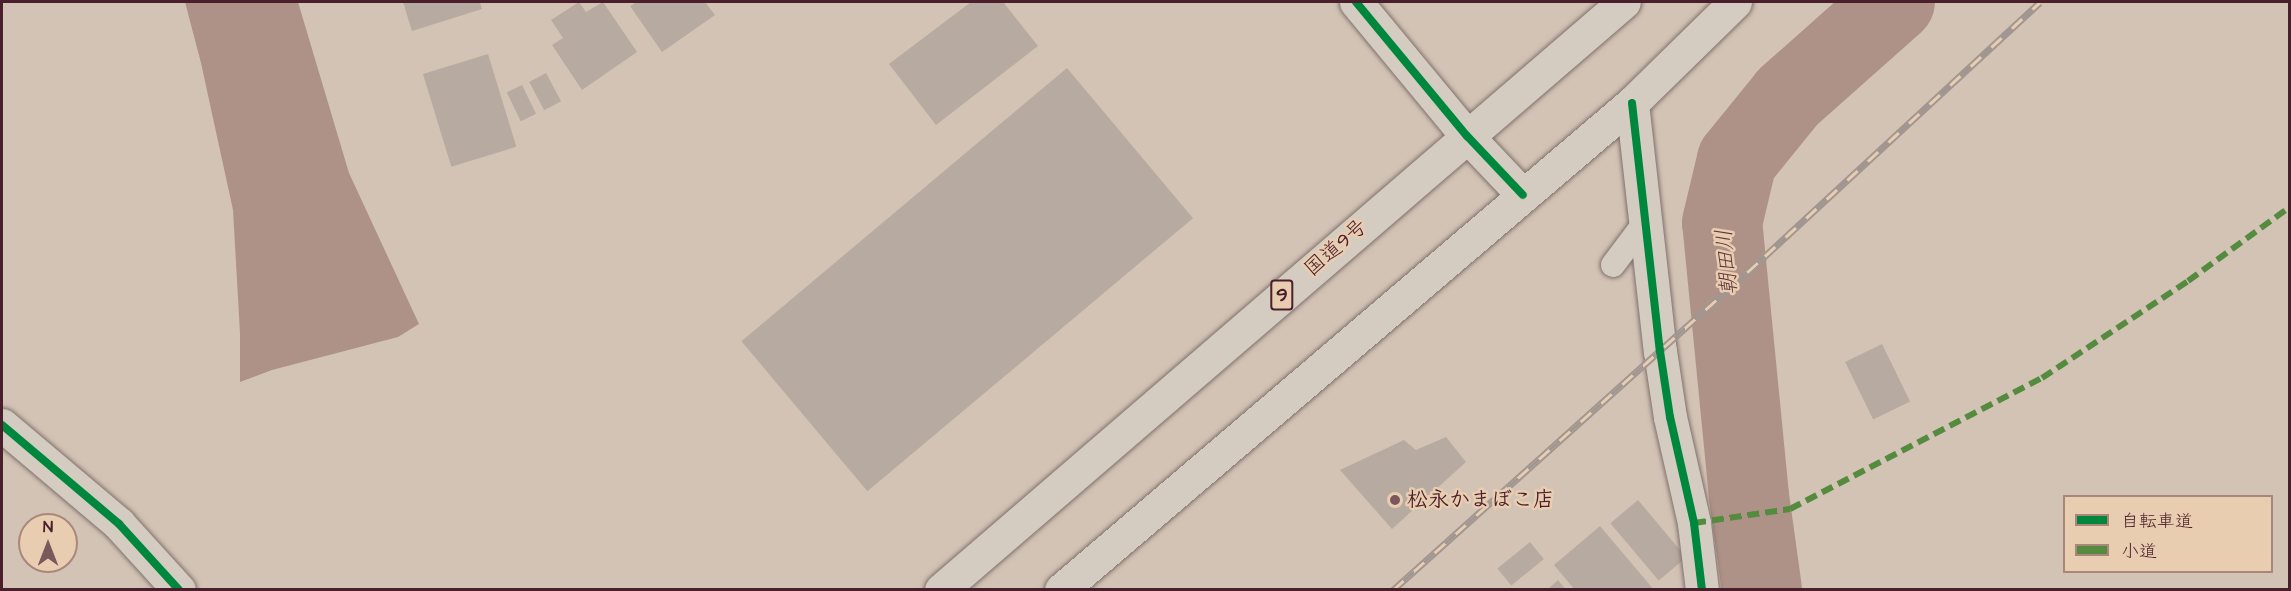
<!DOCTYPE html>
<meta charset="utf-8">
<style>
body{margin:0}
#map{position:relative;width:2291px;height:591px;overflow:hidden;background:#d2c3b5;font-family:"Architects Daughter","Klee One",sans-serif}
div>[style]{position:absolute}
.water>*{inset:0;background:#af9287}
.river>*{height:80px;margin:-40px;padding:0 40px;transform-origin:40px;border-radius:40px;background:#af9287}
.building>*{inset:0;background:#b7aaa1;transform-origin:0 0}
.roads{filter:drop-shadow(0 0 2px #80706c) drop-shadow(0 0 2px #80706c)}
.service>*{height:24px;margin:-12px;padding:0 12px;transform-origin:12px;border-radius:12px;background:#d5ccc1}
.minor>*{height:33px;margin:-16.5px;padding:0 16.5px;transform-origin:16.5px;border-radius:16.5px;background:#d5ccc1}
.tertiary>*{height:33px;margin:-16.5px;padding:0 16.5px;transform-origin:16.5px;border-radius:16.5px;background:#d5ccc1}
.trunk>*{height:33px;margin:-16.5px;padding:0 16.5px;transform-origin:16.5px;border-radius:16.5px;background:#d5ccc1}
.rail>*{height:7px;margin-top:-3.5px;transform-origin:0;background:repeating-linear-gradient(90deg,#e9cdb0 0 14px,#a29690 0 28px);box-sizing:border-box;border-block:2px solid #a29690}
.quiet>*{height:6px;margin-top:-3px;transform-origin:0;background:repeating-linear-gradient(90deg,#548b3f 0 12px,transparent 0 18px)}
.cycleway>*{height:8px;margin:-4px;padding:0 4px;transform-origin:4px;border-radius:4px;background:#00873e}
.dots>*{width:16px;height:16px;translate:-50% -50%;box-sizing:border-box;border:3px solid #e9cdb0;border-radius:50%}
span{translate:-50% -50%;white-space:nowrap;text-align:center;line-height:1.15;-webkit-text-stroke:5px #e9cdb0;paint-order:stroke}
.shield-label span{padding:2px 4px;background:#e9cdb0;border:2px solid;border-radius:4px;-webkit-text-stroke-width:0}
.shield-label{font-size:20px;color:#4a1f2b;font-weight:700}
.street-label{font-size:21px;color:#4a1f2b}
.poi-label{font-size:21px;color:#4a1f2b;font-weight:700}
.left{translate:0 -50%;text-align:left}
.water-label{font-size:22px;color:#60363d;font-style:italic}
.frame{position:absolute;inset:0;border:3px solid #4a1f2b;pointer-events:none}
.legend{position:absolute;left:2063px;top:495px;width:210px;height:78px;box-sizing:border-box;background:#e9cdb0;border:2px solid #a9877b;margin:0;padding:8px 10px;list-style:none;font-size:18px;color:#4a1f2b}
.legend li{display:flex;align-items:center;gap:12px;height:30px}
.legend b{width:30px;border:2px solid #a9877b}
.north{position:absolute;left:18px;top:513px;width:60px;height:60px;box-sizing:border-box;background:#e9cdb0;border:2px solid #a9877b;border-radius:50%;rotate:0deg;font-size:16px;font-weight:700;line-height:24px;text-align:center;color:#4a1f2b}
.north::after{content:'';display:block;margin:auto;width:21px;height:27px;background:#7a585b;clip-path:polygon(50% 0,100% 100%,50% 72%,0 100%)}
</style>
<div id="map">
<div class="water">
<div style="clip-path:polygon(185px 2px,298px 2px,349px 173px,419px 324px,398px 337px,272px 370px,240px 382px,240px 333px,233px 210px,201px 63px)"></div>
</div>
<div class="river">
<div style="left:1762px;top:590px;width:95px;rotate:-97.9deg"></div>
<div style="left:1749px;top:496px;width:274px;rotate:-95.6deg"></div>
<div style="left:1722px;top:223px;width:65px;rotate:-76.6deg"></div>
<div style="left:1737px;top:160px;width:81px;rotate:-51deg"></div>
<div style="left:1788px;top:97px;width:143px;rotate:-41.6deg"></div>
</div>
<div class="building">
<div style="clip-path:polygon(403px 2px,480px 2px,482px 9px,412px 31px)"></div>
<div style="clip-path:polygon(579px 2px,586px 12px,603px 2px,637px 52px,582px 90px,552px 45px,563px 38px,551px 20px)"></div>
<div style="clip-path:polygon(637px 2px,705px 2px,715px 15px,662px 52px,630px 6px)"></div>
<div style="clip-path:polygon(971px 2px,1003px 2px,1038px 46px,936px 125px,889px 64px)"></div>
<div style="left:488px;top:54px;width:97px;height:68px;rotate:73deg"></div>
<div style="left:1067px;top:68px;width:196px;height:425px;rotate:50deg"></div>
<div style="left:546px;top:73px;width:32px;height:19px;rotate:62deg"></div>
<div style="left:522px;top:85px;width:32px;height:17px;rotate:64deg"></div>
<div style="left:1882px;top:344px;width:64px;height:41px;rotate:64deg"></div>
<div style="clip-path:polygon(1446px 437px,1466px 462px,1392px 529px,1340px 470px,1404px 440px,1416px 450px)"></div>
<div style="left:1638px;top:500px;width:75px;height:36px;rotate:50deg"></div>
<div style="clip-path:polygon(1600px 526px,1654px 590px,1575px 590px,1554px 565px)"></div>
<div style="left:1530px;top:542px;width:22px;height:42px;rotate:51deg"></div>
<div style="clip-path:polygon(1558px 580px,1566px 590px,1547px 590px)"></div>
</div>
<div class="roads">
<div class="service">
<div style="left:1613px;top:265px;width:55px;rotate:-53.1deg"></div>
</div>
<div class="minor">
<div style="left:1356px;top:2px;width:174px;rotate:50.4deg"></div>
<div style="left:1467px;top:136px;width:81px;rotate:46.5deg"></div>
<div style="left:1632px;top:103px;width:250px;rotate:83.6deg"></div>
<div style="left:1660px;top:351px;width:67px;rotate:81.4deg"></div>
<div style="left:1670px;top:417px;width:109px;rotate:77.2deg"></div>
<div style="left:1694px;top:523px;width:67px;rotate:83.2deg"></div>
</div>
<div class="tertiary">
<div style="left:2px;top:425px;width:153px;rotate:40.2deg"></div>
<div style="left:119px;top:524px;width:89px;rotate:47.7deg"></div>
</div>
<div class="trunk">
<div style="left:941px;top:590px;width:901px;rotate:-40.73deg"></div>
<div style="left:1061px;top:590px;width:750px;rotate:-40.46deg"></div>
<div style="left:1632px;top:103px;width:144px;rotate:-44.4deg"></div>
</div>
</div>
<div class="rail">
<div style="left:1393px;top:590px;width:500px;rotate:-41.9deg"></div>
<div style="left:1765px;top:256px;width:374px;rotate:-42.7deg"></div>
</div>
<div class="quiet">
<div style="left:1694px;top:523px;width:97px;rotate:-8.3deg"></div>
<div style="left:1790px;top:509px;width:284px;rotate:-27.5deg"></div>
<div style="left:2042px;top:378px;width:175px;rotate:-33.6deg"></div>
<div style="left:2188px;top:281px;width:126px;rotate:-36deg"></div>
</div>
<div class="cycleway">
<div style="left:1356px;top:2px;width:174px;rotate:50.4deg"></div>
<div style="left:1467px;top:136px;width:81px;rotate:46.5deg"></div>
<div style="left:1632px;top:103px;width:250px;rotate:83.6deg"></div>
<div style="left:1660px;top:351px;width:67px;rotate:81.4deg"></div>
<div style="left:1670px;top:417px;width:109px;rotate:77.2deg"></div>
<div style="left:1694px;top:523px;width:67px;rotate:83.2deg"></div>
<div style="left:2px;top:425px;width:153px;rotate:40.2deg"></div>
<div style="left:119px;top:524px;width:89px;rotate:47.7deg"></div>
</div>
<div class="dots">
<div style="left:1395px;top:500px;background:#7a585b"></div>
</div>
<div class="shield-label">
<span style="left:1282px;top:295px">9</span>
</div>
<div class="street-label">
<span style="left:1336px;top:248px;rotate:-41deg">国道9号</span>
</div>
<div class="poi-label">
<span class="left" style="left:1407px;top:500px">松永かまぼこ店</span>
</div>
<div class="water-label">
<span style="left:1727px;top:262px;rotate:-95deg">朝田川</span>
</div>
<div class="frame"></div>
<ul class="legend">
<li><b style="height:8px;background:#00873e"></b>自転車道</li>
<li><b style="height:8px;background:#548b3f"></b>小道</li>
</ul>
<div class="north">N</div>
</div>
